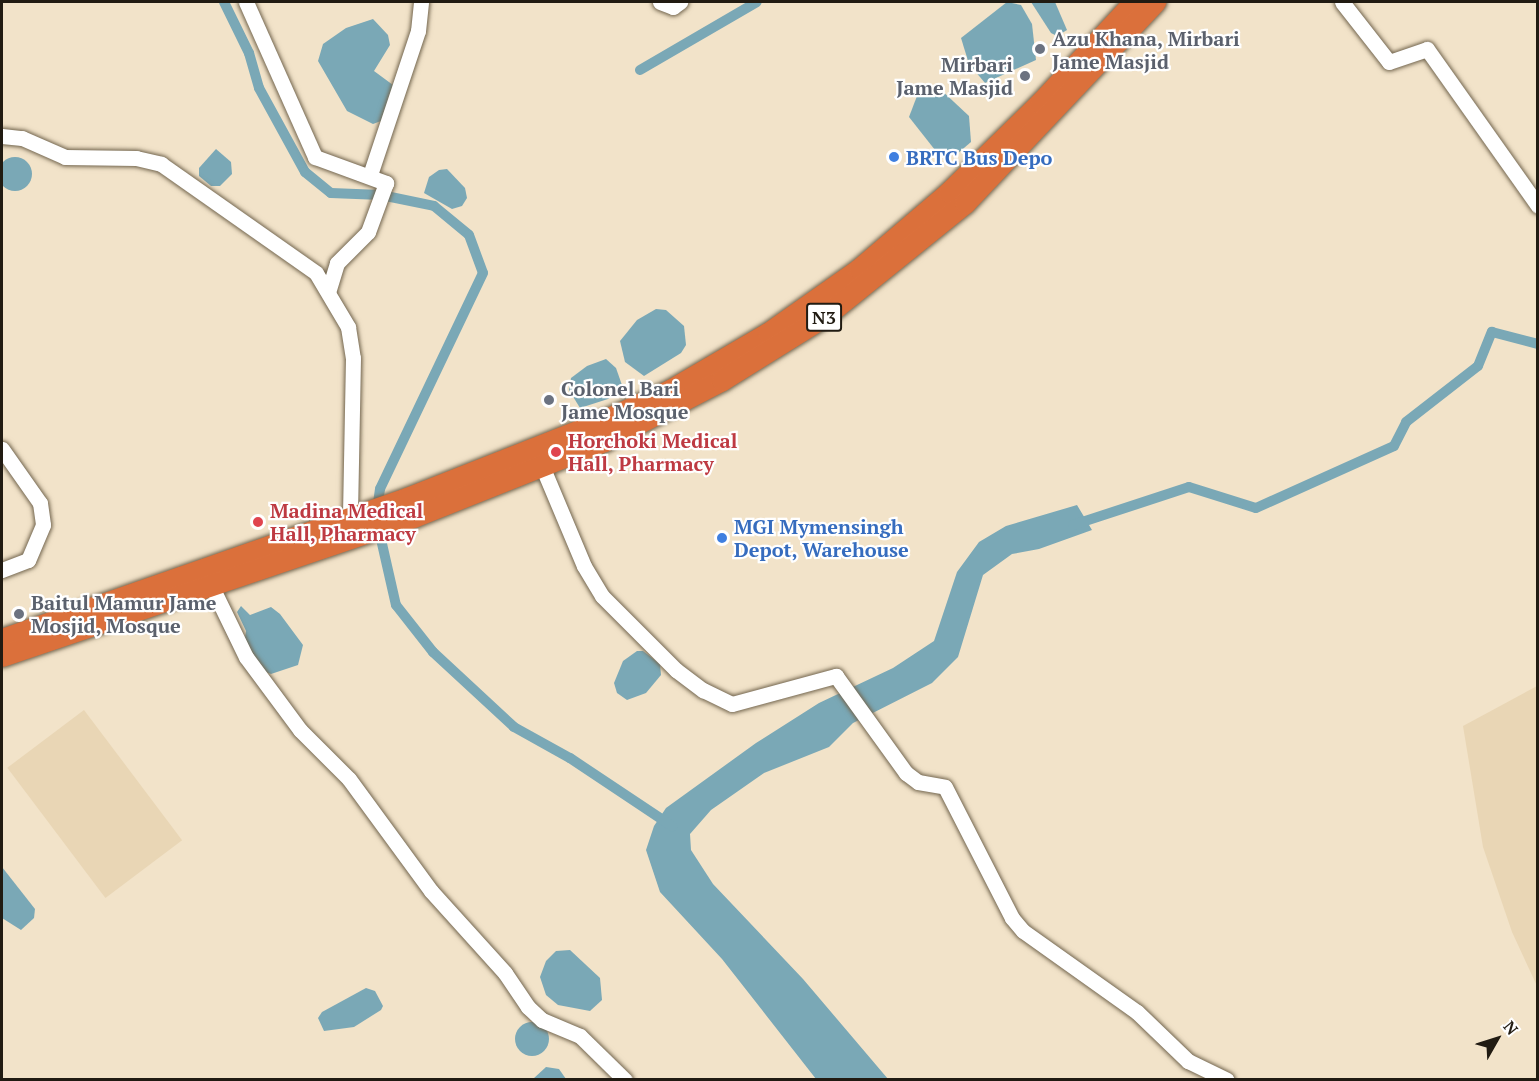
<!DOCTYPE html>
<style>
body{margin:0}
#map{position:relative;width:1539px;height:1081px;overflow:hidden;background:#f2e3c9;font-family:"PT Serif",serif}
div>[style]{position:absolute}
.built>*{inset:0;background:#e9d6b5;transform-origin:0 0}
.water>*{inset:0;background:#7aa8b6}
.round{border-radius:50%}
.canal>*{height:10px;margin:-5px;padding:0 5px;transform-origin:5px;border-radius:5px;background:#7aa8b6}
.roads{filter:drop-shadow(0 0 2px #73664f) drop-shadow(0 0 2px #73664f)}
.minor>*{height:15px;margin:-7.5px;padding:0 7.5px;transform-origin:7.5px;border-radius:7.5px;background:#fff}
.highway>*{height:21px;margin:-10.5px;padding:0 10.5px;transform-origin:10.5px;border-radius:10.5px;background:#db703b}
.dots>*{width:16px;height:16px;translate:-50% -50%;box-sizing:border-box;border:3px solid #fff;border-radius:50%}
span{translate:-50% -50%;white-space:nowrap;text-align:center;line-height:1.15;-webkit-text-stroke:4.5px #fff;paint-order:stroke}
.shield-label span{padding:2px 4px;background:#fff;border:2px solid;border-radius:4px;-webkit-text-stroke-width:0}
.shield-label{font-size:18px;color:#211b12;font-weight:700}
.worship-label{font-size:20px;color:#5b616d;font-weight:700}
.left{translate:0 -50%;text-align:left}
.right{translate:-100% -50%;text-align:right}
.shop-label{font-size:20px;color:#366cbe;font-weight:700}
.health-label{font-size:20px;color:#be3a42;font-weight:700}
.frame{position:absolute;inset:0;border:3px solid #211b12;pointer-events:none}
.north{position:absolute;left:1467px;top:1009px;width:60px;height:60px;-webkit-text-stroke:4px #fff;paint-order:stroke;rotate:51deg;font-size:16px;font-weight:700;line-height:24px;text-align:center;color:#211b12}
.north::after{content:'';display:block;margin:auto;width:21px;height:27px;background:#211b12;clip-path:polygon(50% 0,100% 100%,50% 72%,0 100%)}
</style>
<div id="map">
<div class="built">
<div style="clip-path:polygon(1537px 686px,1537px 986px,1512px 932px,1483px 847px,1463px 726px)"></div>
<div style="left:84px;top:710px;width:163px;height:96px;rotate:53deg"></div>
</div>
<div class="water">
<div style="clip-path:polygon(1007px 2px,1021px 5px,1032px 24px,1036px 60px,985px 83px,969px 64px,961px 38px)"></div>
<div style="clip-path:polygon(1031px 2px,1055px 2px,1067px 30px,1057px 36px,1051px 33px)"></div>
<div style="clip-path:polygon(373px 19px,388px 35px,390px 45px,374px 71px,393px 85px,381px 121px,373px 124px,347px 111px,318px 61px,323px 44px,346px 28px)"></div>
<div style="clip-path:polygon(939px 88px,969px 116px,971px 142px,957px 154px,935px 150px,909px 117px,917px 96px)"></div>
<div style="clip-path:polygon(216px 149px,231px 162px,232px 174px,220px 186px,211px 186px,199px 176px,199px 168px)"></div>
<div class="round" style="left:-2px;top:157px;width:34px;height:34px"></div>
<div style="clip-path:polygon(447px 169px,465px 188px,467px 198px,462px 206px,452px 209px,424px 193px,429px 177px,439px 170px)"></div>
<div style="clip-path:polygon(656px 309px,666px 310px,684px 326px,686px 345px,681px 353px,644px 376px,625px 362px,620px 341px,637px 320px)"></div>
<div style="clip-path:polygon(606px 359px,616px 368px,623px 388px,608px 399px,580px 408px,569px 390px,571px 378px,587px 366px)"></div>
<div style="clip-path:polygon(1077px 505px,1092px 530px,1039px 549px,1012px 554px,983px 575px,958px 657px,932px 683px,853px 723px,829px 747px,764px 773px,711px 810px,690px 834px,691px 850px,713px 884px,803px 979px,888px 1079px,816px 1079px,722px 959px,660px 892px,646px 850px,654px 826px,666px 808px,756px 743px,819px 703px,893px 668px,934px 641px,957px 572px,979px 542px,1006px 526px)"></div>
<div style="clip-path:polygon(241px 606px,250px 615px,271px 607px,280px 614px,303px 645px,298px 665px,271px 674px,261px 670px,244px 644px,246px 631px,237px 612px)"></div>
<div style="clip-path:polygon(637px 651px,643px 651px,660px 664px,661px 675px,646px 693px,627px 700px,617px 693px,614px 683px,623px 661px)"></div>
<div style="clip-path:polygon(2px 867px,35px 909px,34px 918px,21px 930px,2px 918px)"></div>
<div style="clip-path:polygon(570px 950px,600px 978px,602px 1000px,590px 1011px,558px 1005px,546px 995px,540px 977px,546px 961px,556px 951px)"></div>
<div style="clip-path:polygon(366px 988px,375px 991px,383px 1006px,381px 1010px,354px 1027px,324px 1031px,318px 1018px,322px 1012px)"></div>
<div class="round" style="left:515px;top:1022px;width:34px;height:34px"></div>
<div style="clip-path:polygon(546px 1067px,559px 1069px,566px 1079px,533px 1079px)"></div>
</div>
<div class="canal">
<div style="left:224px;top:2px;width:57px;rotate:63.9deg"></div>
<div style="left:249px;top:53px;width:36px;rotate:74deg"></div>
<div style="left:259px;top:88px;width:96px;rotate:61.3deg"></div>
<div style="left:305px;top:172px;width:33px;rotate:39deg"></div>
<div style="left:331px;top:193px;width:50px;rotate:2.3deg"></div>
<div style="left:381px;top:195px;width:54px;rotate:11.7deg"></div>
<div style="left:434px;top:206px;width:45px;rotate:39.6deg"></div>
<div style="left:469px;top:235px;width:40px;rotate:69.8deg"></div>
<div style="left:483px;top:273px;width:239px;rotate:115.5deg"></div>
<div style="left:380px;top:489px;width:22px;rotate:98deg"></div>
<div style="left:640px;top:70px;width:135px;rotate:-30.2deg"></div>
<div style="left:1073px;top:525px;width:122px;rotate:-18.1deg"></div>
<div style="left:1189px;top:487px;width:70px;rotate:17.4deg"></div>
<div style="left:1256px;top:508px;width:151px;rotate:-24.2deg"></div>
<div style="left:1394px;top:446px;width:27px;rotate:-63deg"></div>
<div style="left:1406px;top:422px;width:91px;rotate:-37.9deg"></div>
<div style="left:1478px;top:366px;width:37px;rotate:-68deg"></div>
<div style="left:1492px;top:332px;width:48px;rotate:14.6deg"></div>
<div style="left:378px;top:526px;width:81px;rotate:77.2deg"></div>
<div style="left:396px;top:605px;width:60px;rotate:51.8deg"></div>
<div style="left:433px;top:652px;width:110px;rotate:42.8deg"></div>
<div style="left:514px;top:727px;width:64px;rotate:29deg"></div>
<div style="left:570px;top:758px;width:123px;rotate:33.7deg"></div>
</div>
<div class="roads">
<div class="minor">
<div style="left:246px;top:2px;width:170px;rotate:66deg"></div>
<div style="left:315px;top:157px;width:76px;rotate:20.1deg"></div>
<div style="left:386px;top:183px;width:52px;rotate:110.2deg"></div>
<div style="left:368px;top:232px;width:44px;rotate:135deg"></div>
<div style="left:337px;top:263px;width:30px;rotate:107deg"></div>
<div style="left:660px;top:2px;width:14px;rotate:21deg"></div>
<div style="left:673px;top:7px;width:9px;rotate:-36deg"></div>
<div style="left:1342px;top:2px;width:76px;rotate:51.9deg"></div>
<div style="left:1389px;top:62px;width:40px;rotate:-18.9deg"></div>
<div style="left:1427px;top:49px;width:192px;rotate:54.7deg"></div>
<div style="left:2px;top:136px;width:20px;rotate:6deg"></div>
<div style="left:22px;top:138px;width:47px;rotate:23.8deg"></div>
<div style="left:65px;top:157px;width:71px;rotate:0.8deg"></div>
<div style="left:136px;top:158px;width:26px;rotate:13deg"></div>
<div style="left:161px;top:164px;width:189px;rotate:35.1deg"></div>
<div style="left:316px;top:273px;width:63px;rotate:59.3deg"></div>
<div style="left:348px;top:327px;width:31px;rotate:81deg"></div>
<div style="left:353px;top:358px;width:161px;rotate:91.1deg"></div>
<div style="left:370px;top:175px;width:152px;rotate:-71.6deg"></div>
<div style="left:418px;top:31px;width:29px;rotate:-84deg"></div>
<div style="left:2px;top:449px;width:66px;rotate:54.9deg"></div>
<div style="left:40px;top:503px;width:22px;rotate:82deg"></div>
<div style="left:43px;top:525px;width:38px;rotate:113deg"></div>
<div style="left:28px;top:560px;width:28px;rotate:159deg"></div>
<div style="left:542px;top:466px;width:108px;rotate:67.2deg"></div>
<div style="left:584px;top:566px;width:35px;rotate:59deg"></div>
<div style="left:602px;top:596px;width:105px;rotate:45deg"></div>
<div style="left:676px;top:670px;width:34px;rotate:37deg"></div>
<div style="left:703px;top:690px;width:32px;rotate:26deg"></div>
<div style="left:732px;top:704px;width:108px;rotate:-15.1deg"></div>
<div style="left:836px;top:676px;width:120px;rotate:54.2deg"></div>
<div style="left:906px;top:773px;width:15px;rotate:37deg"></div>
<div style="left:918px;top:782px;width:27px;rotate:10deg"></div>
<div style="left:945px;top:787px;width:147px;rotate:62.9deg"></div>
<div style="left:1012px;top:918px;width:17px;rotate:50deg"></div>
<div style="left:1023px;top:931px;width:140px;rotate:35.4deg"></div>
<div style="left:1137px;top:1012px;width:71px;rotate:43.9deg"></div>
<div style="left:1188px;top:1061px;width:43px;rotate:26deg"></div>
<div style="left:212px;top:587px;width:78px;rotate:64.1deg"></div>
<div style="left:246px;top:657px;width:91px;rotate:53.5deg"></div>
<div style="left:300px;top:730px;width:69px;rotate:45deg"></div>
<div style="left:349px;top:779px;width:139px;rotate:53.8deg"></div>
<div style="left:431px;top:891px;width:110px;rotate:47.9deg"></div>
<div style="left:505px;top:973px;width:41px;rotate:55.9deg"></div>
<div style="left:528px;top:1007px;width:19px;rotate:43deg"></div>
<div style="left:542px;top:1020px;width:41px;rotate:22.8deg"></div>
<div style="left:580px;top:1036px;width:63px;rotate:44.4deg"></div>
</div>
<div class="highway">
<div style="left:2px;top:639px;width:429px;rotate:-19.2deg"></div>
<div style="left:407px;top:498px;width:207px;rotate:-21.5deg"></div>
<div style="left:600px;top:422px;width:77px;rotate:-24.6deg"></div>
<div style="left:670px;top:390px;width:113px;rotate:-30.2deg"></div>
<div style="left:768px;top:333px;width:111px;rotate:-35.1deg"></div>
<div style="left:859px;top:269px;width:118px;rotate:-40.5deg"></div>
<div style="left:949px;top:192px;width:127px;rotate:-44.4deg"></div>
<div style="left:1040px;top:103px;width:138px;rotate:-47.1deg"></div>
<div style="left:2px;top:656px;width:434px;rotate:-18.7deg"></div>
<div style="left:413px;top:517px;width:206px;rotate:-21.7deg"></div>
<div style="left:604px;top:441px;width:133px;rotate:-27.3deg"></div>
<div style="left:722px;top:380px;width:121px;rotate:-31.9deg"></div>
<div style="left:825px;top:316px;width:180px;rotate:-38.9deg"></div>
<div style="left:965px;top:203px;width:277px;rotate:-46.6deg"></div>
</div>
</div>
<div class="dots">
<div style="left:1040px;top:49px;background:#6b7280"></div>
<div style="left:1025px;top:76px;background:#6b7280"></div>
<div style="left:894px;top:157px;background:#3f7fe0"></div>
<div style="left:549px;top:400px;background:#6b7280"></div>
<div style="left:556px;top:452px;background:#e0444e"></div>
<div style="left:258px;top:522px;background:#e0444e"></div>
<div style="left:722px;top:538px;background:#3f7fe0"></div>
<div style="left:19px;top:614px;background:#6b7280"></div>
</div>
<div class="shield-label">
<span style="left:824px;top:317px">N3</span>
</div>
<div class="worship-label">
<span class="left" style="left:1052px;top:50px">Azu Khana, Mirbari<br>Jame Masjid</span>
<span class="right" style="left:1013px;top:76px">Mirbari<br>Jame Masjid</span>
<span class="left" style="left:561px;top:400px">Colonel Bari<br>Jame Mosque</span>
<span class="left" style="left:31px;top:614px">Baitul Mamur Jame<br>Mosjid, Mosque</span>
</div>
<div class="shop-label">
<span class="left" style="left:906px;top:157px">BRTC Bus Depo</span>
<span class="left" style="left:734px;top:538px">MGI Mymensingh<br>Depot, Warehouse</span>
</div>
<div class="health-label">
<span class="left" style="left:568px;top:452px">Horchoki Medical<br>Hall, Pharmacy</span>
<span class="left" style="left:270px;top:522px">Madina Medical<br>Hall, Pharmacy</span>
</div>
<div class="frame"></div>
<div class="north">N</div>
</div>
